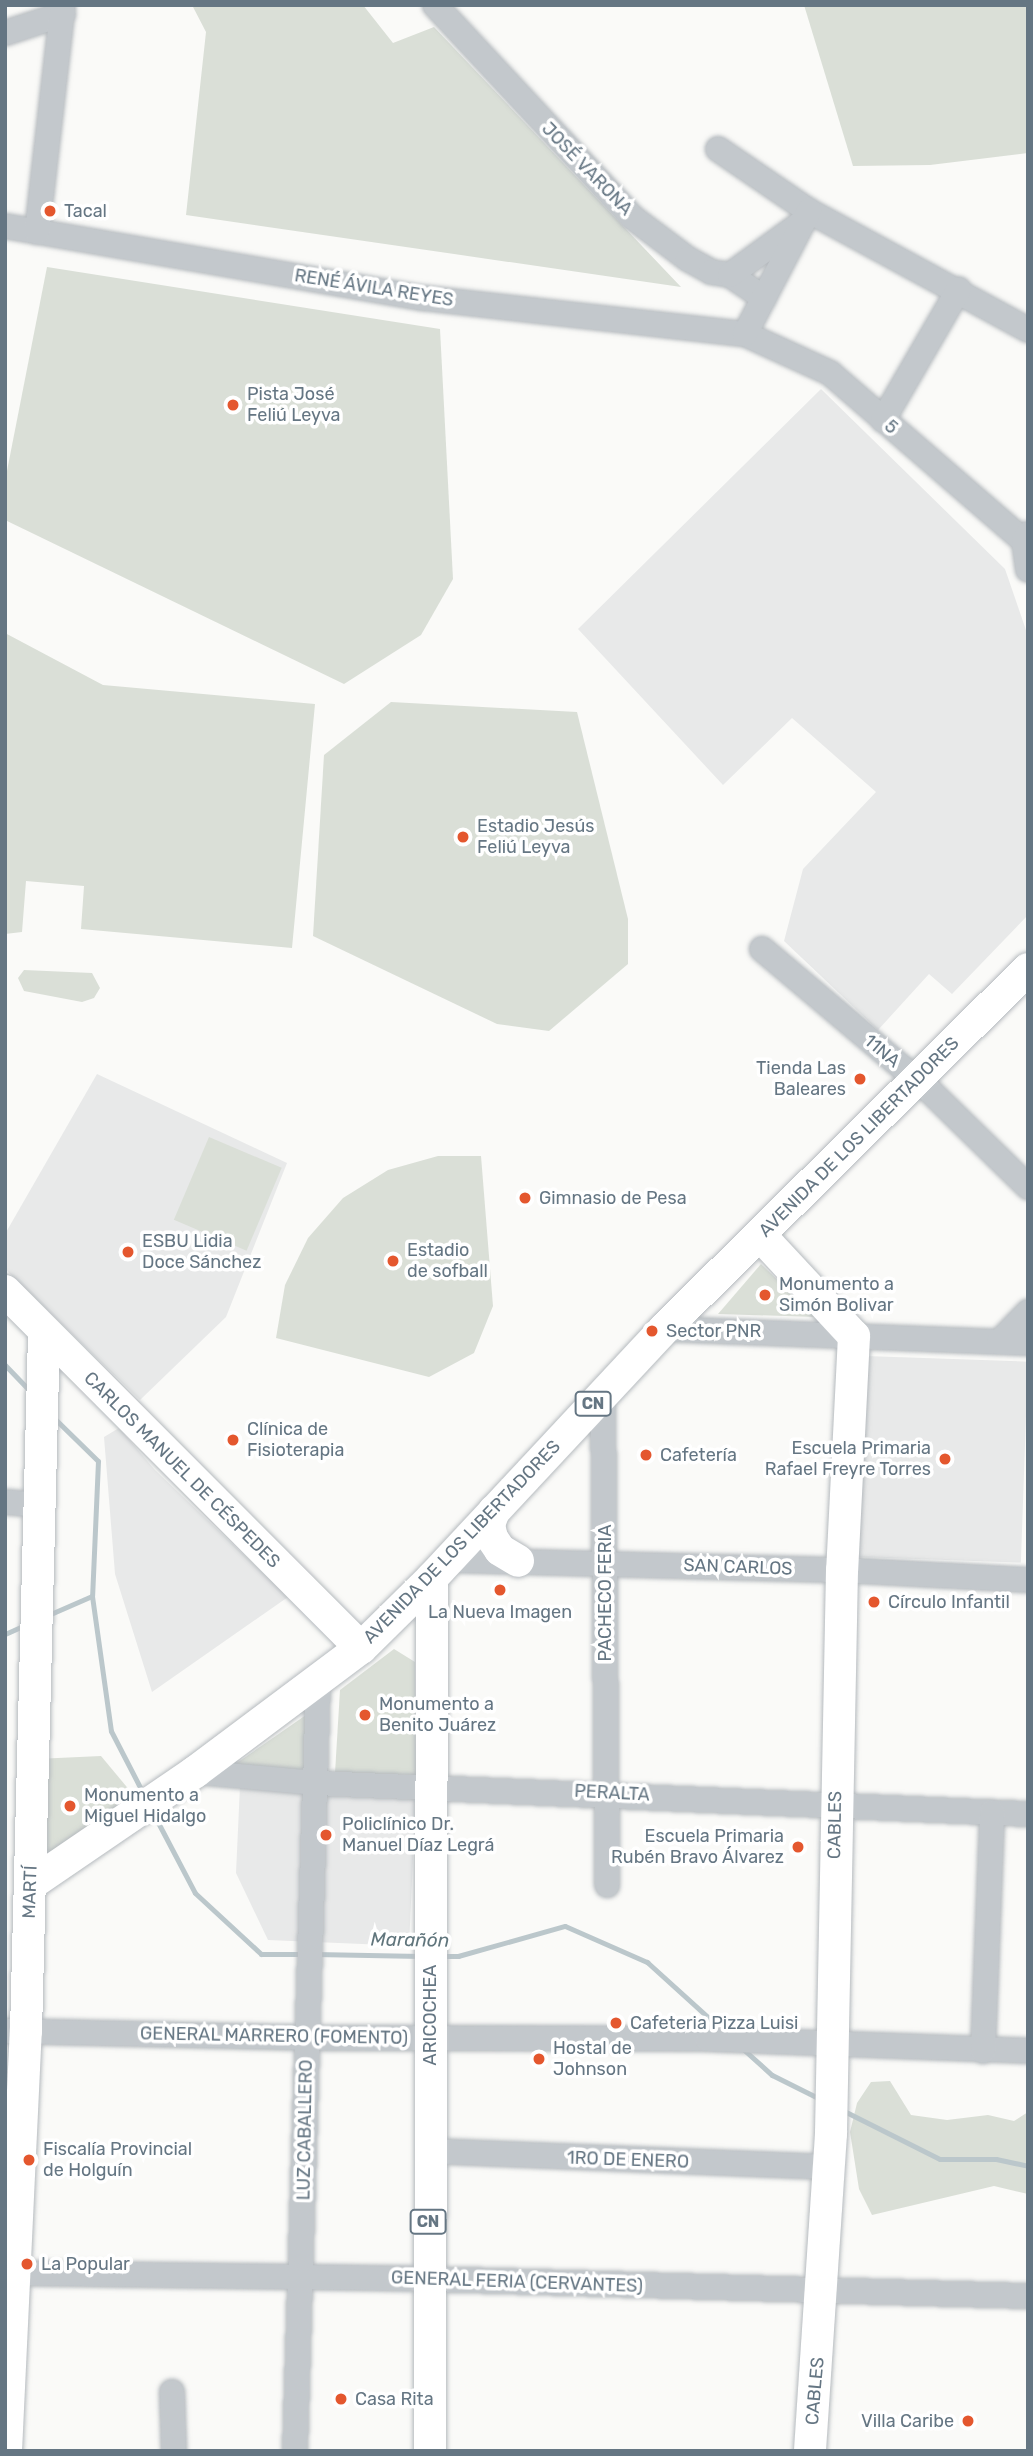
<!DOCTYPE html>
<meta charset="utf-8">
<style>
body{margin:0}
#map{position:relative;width:1033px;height:2456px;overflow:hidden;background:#fafaf8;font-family:Rubik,sans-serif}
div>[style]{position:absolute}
.built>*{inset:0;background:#e8e9e9;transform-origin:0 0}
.green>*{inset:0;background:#dadfd7;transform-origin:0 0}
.stream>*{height:5px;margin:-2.5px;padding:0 2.5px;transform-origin:2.5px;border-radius:2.5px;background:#bbc7cb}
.roads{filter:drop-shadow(0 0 2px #b5babe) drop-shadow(0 0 2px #b5babe)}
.minor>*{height:24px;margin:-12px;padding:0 12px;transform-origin:12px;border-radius:12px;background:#c3c8cc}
.major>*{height:32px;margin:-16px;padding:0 16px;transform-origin:16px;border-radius:16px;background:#fff}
.dots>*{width:19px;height:19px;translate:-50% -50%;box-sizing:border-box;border:4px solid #fff;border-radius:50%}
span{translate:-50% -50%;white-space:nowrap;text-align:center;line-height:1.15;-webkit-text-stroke:7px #fff;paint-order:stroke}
.shield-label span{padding:2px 5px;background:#fff;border:2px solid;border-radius:5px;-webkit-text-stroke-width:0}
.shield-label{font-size:16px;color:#657683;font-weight:700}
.street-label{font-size:18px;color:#657683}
.poi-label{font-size:18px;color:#657683}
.left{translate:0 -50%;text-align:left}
.right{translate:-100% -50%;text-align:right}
.water-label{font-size:19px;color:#60757c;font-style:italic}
.frame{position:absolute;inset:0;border:7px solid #657683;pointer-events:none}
</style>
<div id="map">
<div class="built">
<div style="clip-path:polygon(821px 389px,1005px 569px,1028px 636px,1028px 915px,952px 994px,929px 974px,878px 1030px,784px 941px,803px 869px,876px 792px,792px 718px,723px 785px,578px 629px)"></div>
<div style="clip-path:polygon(97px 1074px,287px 1163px,226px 1317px,140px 1400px,5px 1269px,5px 1234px)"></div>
<div style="left:865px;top:1356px;width:163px;height:201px;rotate:2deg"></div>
<div style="clip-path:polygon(119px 1428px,155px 1470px,288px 1597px,152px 1692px,115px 1574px,104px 1437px)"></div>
<div style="clip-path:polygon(240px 1786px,416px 1793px,409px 1946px,268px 1940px,236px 1873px)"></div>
</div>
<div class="green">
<div style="clip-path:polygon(192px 5px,363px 5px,393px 43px,434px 27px,681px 287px,186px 215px,206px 32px)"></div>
<div style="clip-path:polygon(804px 5px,1028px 5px,1028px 153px,930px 165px,853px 166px)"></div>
<div style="clip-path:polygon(47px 267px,440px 329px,453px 579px,421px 635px,344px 684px,5px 520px,5px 481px)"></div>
<div style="clip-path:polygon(5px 633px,103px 685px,315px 704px,292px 948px,81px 929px,84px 886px,26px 881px,22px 932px,5px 934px)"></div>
<div style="clip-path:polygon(391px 702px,577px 712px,628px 919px,628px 964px,549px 1031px,497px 1024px,313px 936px,324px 755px)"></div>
<div style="clip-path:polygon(24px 970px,92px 973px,100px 988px,94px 998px,82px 1002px,24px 991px,18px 978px)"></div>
<div style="left:209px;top:1137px;width:79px;height:90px;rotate:23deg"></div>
<div style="clip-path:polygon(438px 1156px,481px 1156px,493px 1306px,474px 1353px,429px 1377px,276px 1338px,285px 1285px,308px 1238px,343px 1198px,388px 1170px)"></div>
<div style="clip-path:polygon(761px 1264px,816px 1317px,718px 1314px)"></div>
<div style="clip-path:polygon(394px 1649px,415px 1662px,416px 1775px,335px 1773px,340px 1690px)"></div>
<div style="clip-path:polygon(306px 1715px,306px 1773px,231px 1767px)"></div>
<div style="clip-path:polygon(101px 1756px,136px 1798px,39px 1866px,36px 1759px)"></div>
<div style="clip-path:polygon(890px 2081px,911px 2115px,947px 2120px,988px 2115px,1014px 2121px,1028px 2112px,1028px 2194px,994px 2186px,872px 2215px,859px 2189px,850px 2132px,857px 2103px,871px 2082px)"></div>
</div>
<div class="stream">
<div style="left:5px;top:1365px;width:36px;rotate:46deg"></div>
<div style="left:53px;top:1417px;width:63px;rotate:44.4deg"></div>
<div style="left:98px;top:1461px;width:135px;rotate:92.5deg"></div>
<div style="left:92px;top:1596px;width:136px;rotate:82deg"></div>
<div style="left:111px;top:1731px;width:72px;rotate:62.7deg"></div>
<div style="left:46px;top:1616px;width:50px;rotate:-23.5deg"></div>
<div style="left:5px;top:1634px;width:22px;rotate:-24deg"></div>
<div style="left:153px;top:1813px;width:90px;rotate:62.3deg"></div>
<div style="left:195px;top:1893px;width:90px;rotate:42.7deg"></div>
<div style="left:261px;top:1954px;width:41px"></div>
<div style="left:315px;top:1954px;width:106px;rotate:1.1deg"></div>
<div style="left:441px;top:1956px;width:17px"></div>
<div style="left:458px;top:1956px;width:111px;rotate:-15.7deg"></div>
<div style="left:565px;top:1926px;width:90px;rotate:23.7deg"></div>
<div style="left:647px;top:1962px;width:103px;rotate:42.2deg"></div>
<div style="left:743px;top:2049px;width:39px;rotate:42deg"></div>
<div style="left:772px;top:2075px;width:56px;rotate:26.6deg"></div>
<div style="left:844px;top:2111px;width:107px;rotate:26.6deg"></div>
<div style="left:940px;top:2159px;width:56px"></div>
<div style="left:996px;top:2159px;width:33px;rotate:12deg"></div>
</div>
<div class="roads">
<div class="minor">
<div style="left:435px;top:5px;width:289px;rotate:47.1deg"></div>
<div style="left:632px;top:217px;width:70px;rotate:36.9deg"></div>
<div style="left:688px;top:259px;width:26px;rotate:29deg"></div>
<div style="left:711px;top:272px;width:19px;rotate:9deg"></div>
<div style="left:730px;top:275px;width:41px;rotate:34.1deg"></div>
<div style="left:5px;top:33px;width:61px;rotate:-18.1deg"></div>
<div style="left:718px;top:149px;width:110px;rotate:34.3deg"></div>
<div style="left:809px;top:211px;width:249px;rotate:28.5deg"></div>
<div style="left:5px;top:226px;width:424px;rotate:9.8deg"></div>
<div style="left:423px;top:298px;width:324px;rotate:6.4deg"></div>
<div style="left:745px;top:334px;width:94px;rotate:24.6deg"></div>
<div style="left:830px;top:373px;width:257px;rotate:40.9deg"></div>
<div style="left:37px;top:232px;width:228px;rotate:-83.5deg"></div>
<div style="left:730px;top:275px;width:87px;rotate:-36.1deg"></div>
<div style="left:745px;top:334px;width:139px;rotate:-62.5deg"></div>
<div style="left:883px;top:420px;width:151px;rotate:-59.9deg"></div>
<div style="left:1028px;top:534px;width:8px;rotate:120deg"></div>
<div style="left:1024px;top:541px;width:29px;rotate:82deg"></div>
<div style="left:762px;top:949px;width:221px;rotate:40.2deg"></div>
<div style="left:931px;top:1092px;width:136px;rotate:44.4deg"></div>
<div style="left:664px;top:1329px;width:364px;rotate:2.2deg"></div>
<div style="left:999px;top:1342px;width:42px;rotate:-46deg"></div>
<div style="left:603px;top:1393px;width:492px;rotate:89.5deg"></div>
<div style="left:5px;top:1502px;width:35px;rotate:5deg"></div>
<div style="left:448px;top:1560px;width:394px;rotate:1.5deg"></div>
<div style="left:842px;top:1570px;width:186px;rotate:3.1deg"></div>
<div style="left:195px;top:1772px;width:122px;rotate:5.2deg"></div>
<div style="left:317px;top:1783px;width:712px;rotate:2.5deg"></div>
<div style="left:5px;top:2031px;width:302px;rotate:1.3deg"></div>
<div style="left:307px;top:2038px;width:401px;rotate:0.1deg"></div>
<div style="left:708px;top:2039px;width:320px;rotate:2.1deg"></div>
<div style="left:983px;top:2051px;width:239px;rotate:-87.8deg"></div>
<div style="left:428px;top:2151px;width:401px;rotate:2.3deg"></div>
<div style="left:5px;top:2273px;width:424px;rotate:0.8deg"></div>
<div style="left:429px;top:2279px;width:599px;rotate:1.63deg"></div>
<div style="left:172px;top:2392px;width:59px;rotate:88.1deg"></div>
<div style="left:295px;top:2451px;width:768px;rotate:-88.28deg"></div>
</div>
<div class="major">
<div style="left:760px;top:1235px;width:138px;rotate:47.1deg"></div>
<div style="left:854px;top:1336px;width:234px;rotate:92.9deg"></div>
<div style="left:842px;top:1570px;width:564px;rotate:91.12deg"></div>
<div style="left:831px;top:2134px;width:318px;rotate:93.8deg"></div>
<div style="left:5px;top:1291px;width:504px;rotate:45.08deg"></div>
<div style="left:494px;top:1511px;width:15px;rotate:110deg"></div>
<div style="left:489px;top:1525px;width:13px;rotate:77deg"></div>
<div style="left:492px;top:1538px;width:14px;rotate:56deg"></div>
<div style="left:500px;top:1550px;width:21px;rotate:31deg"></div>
<div style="left:31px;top:1884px;width:199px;rotate:-34.3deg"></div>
<div style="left:195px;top:1772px;width:207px;rotate:-36.8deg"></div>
<div style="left:361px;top:1648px;width:100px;rotate:-44.6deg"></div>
<div style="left:432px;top:1578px;width:340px;rotate:-47deg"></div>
<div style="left:664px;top:1329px;width:512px;rotate:-44.68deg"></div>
<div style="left:6px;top:2451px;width:420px;rotate:-87.3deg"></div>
<div style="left:26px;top:2031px;width:698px;rotate:-88.52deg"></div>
<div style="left:430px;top:2451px;width:873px;rotate:-89.87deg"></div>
</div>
</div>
<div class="dots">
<div style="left:50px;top:211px;background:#e4572e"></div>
<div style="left:233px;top:405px;background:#e4572e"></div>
<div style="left:463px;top:837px;background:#e4572e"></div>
<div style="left:860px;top:1079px;background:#e4572e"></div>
<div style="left:525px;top:1198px;background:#e4572e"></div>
<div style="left:128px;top:1252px;background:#e4572e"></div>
<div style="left:393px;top:1261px;background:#e4572e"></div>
<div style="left:765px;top:1295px;background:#e4572e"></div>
<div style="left:652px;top:1331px;background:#e4572e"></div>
<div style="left:233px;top:1440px;background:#e4572e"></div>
<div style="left:646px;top:1455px;background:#e4572e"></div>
<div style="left:945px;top:1459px;background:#e4572e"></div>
<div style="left:500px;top:1590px;background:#e4572e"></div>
<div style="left:874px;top:1602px;background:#e4572e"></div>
<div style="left:365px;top:1715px;background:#e4572e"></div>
<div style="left:70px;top:1806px;background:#e4572e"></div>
<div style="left:326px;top:1835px;background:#e4572e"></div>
<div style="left:798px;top:1847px;background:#e4572e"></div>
<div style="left:616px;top:2023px;background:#e4572e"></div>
<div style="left:539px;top:2059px;background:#e4572e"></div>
<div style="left:29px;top:2160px;background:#e4572e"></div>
<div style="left:27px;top:2264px;background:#e4572e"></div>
<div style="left:341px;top:2399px;background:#e4572e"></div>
<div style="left:968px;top:2421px;background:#e4572e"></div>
</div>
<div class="shield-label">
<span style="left:593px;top:1404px">CN</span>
<span style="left:428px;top:2222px">CN</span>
</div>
<div class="street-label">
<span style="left:587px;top:169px;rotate:46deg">JOSÉ VARONA</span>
<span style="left:374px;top:288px;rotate:9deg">RENÉ ÁVILA REYES</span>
<span style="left:891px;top:427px;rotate:41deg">5</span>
<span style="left:882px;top:1051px;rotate:40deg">11NA</span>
<span style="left:859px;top:1137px;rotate:-45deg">AVENIDA DE LOS LIBERTADORES</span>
<span style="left:182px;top:1470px;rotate:45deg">CARLOS MANUEL DE CÉSPEDES</span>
<span style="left:462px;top:1542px;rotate:-46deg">AVENIDA DE LOS LIBERTADORES</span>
<span style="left:738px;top:1567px;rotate:2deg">SAN CARLOS</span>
<span style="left:605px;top:1593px;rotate:-90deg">PACHECO FERIA</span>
<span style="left:612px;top:1793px;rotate:3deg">PERALTA</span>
<span style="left:835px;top:1825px;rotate:-89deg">CABLES</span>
<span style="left:30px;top:1892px;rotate:-88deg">MARTÍ</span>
<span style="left:430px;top:2015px;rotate:-90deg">ARICOCHEA</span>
<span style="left:274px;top:2036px;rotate:1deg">GENERAL MARRERO (FOMENTO)</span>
<span style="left:305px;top:2130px;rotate:-89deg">LUZ CABALLERO</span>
<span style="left:628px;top:2160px;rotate:2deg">1RO DE ENERO</span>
<span style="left:517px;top:2282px;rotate:2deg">GENERAL FERIA (CERVANTES)</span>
<span style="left:815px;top:2391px;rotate:-85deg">CABLES</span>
</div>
<div class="poi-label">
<span class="left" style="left:64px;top:211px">Tacal</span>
<span class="left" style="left:247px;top:405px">Pista José<br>Feliú Leyva</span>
<span class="left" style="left:477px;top:837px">Estadio Jesús<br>Feliú Leyva</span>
<span class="right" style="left:846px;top:1079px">Tienda Las<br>Baleares</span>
<span class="left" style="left:539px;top:1198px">Gimnasio de Pesa</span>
<span class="left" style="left:142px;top:1252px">ESBU Lidia<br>Doce Sánchez</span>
<span class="left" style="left:407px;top:1261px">Estadio<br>de sofball</span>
<span class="left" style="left:779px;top:1295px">Monumento a<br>Simón Bolivar</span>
<span class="left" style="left:666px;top:1331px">Sector PNR</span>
<span class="left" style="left:247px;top:1440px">Clínica de<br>Fisioterapia</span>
<span class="right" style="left:931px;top:1459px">Escuela Primaria<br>Rafael Freyre Torres</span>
<span class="left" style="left:660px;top:1455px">Cafetería</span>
<span class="left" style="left:888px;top:1602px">Círculo Infantil</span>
<span style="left:500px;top:1612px">La Nueva Imagen</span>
<span class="left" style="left:379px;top:1715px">Monumento a<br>Benito Juárez</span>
<span class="left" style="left:84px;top:1806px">Monumento a<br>Miguel Hidalgo</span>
<span class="left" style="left:342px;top:1835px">Policlínico Dr.<br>Manuel Díaz Legrá</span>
<span class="right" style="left:784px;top:1847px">Escuela Primaria<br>Rubén Bravo Álvarez</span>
<span class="left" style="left:630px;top:2023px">Cafeteria Pizza Luisi</span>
<span class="left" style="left:553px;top:2059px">Hostal de<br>Johnson</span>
<span class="left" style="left:43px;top:2160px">Fiscalía Provincial<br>de Holguín</span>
<span class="left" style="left:41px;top:2264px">La Popular</span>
<span class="left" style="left:355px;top:2399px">Casa Rita</span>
<span class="right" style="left:954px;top:2421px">Villa Caribe</span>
</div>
<div class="water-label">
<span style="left:410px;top:1940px;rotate:1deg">Marañón</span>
</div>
<div class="frame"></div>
</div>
